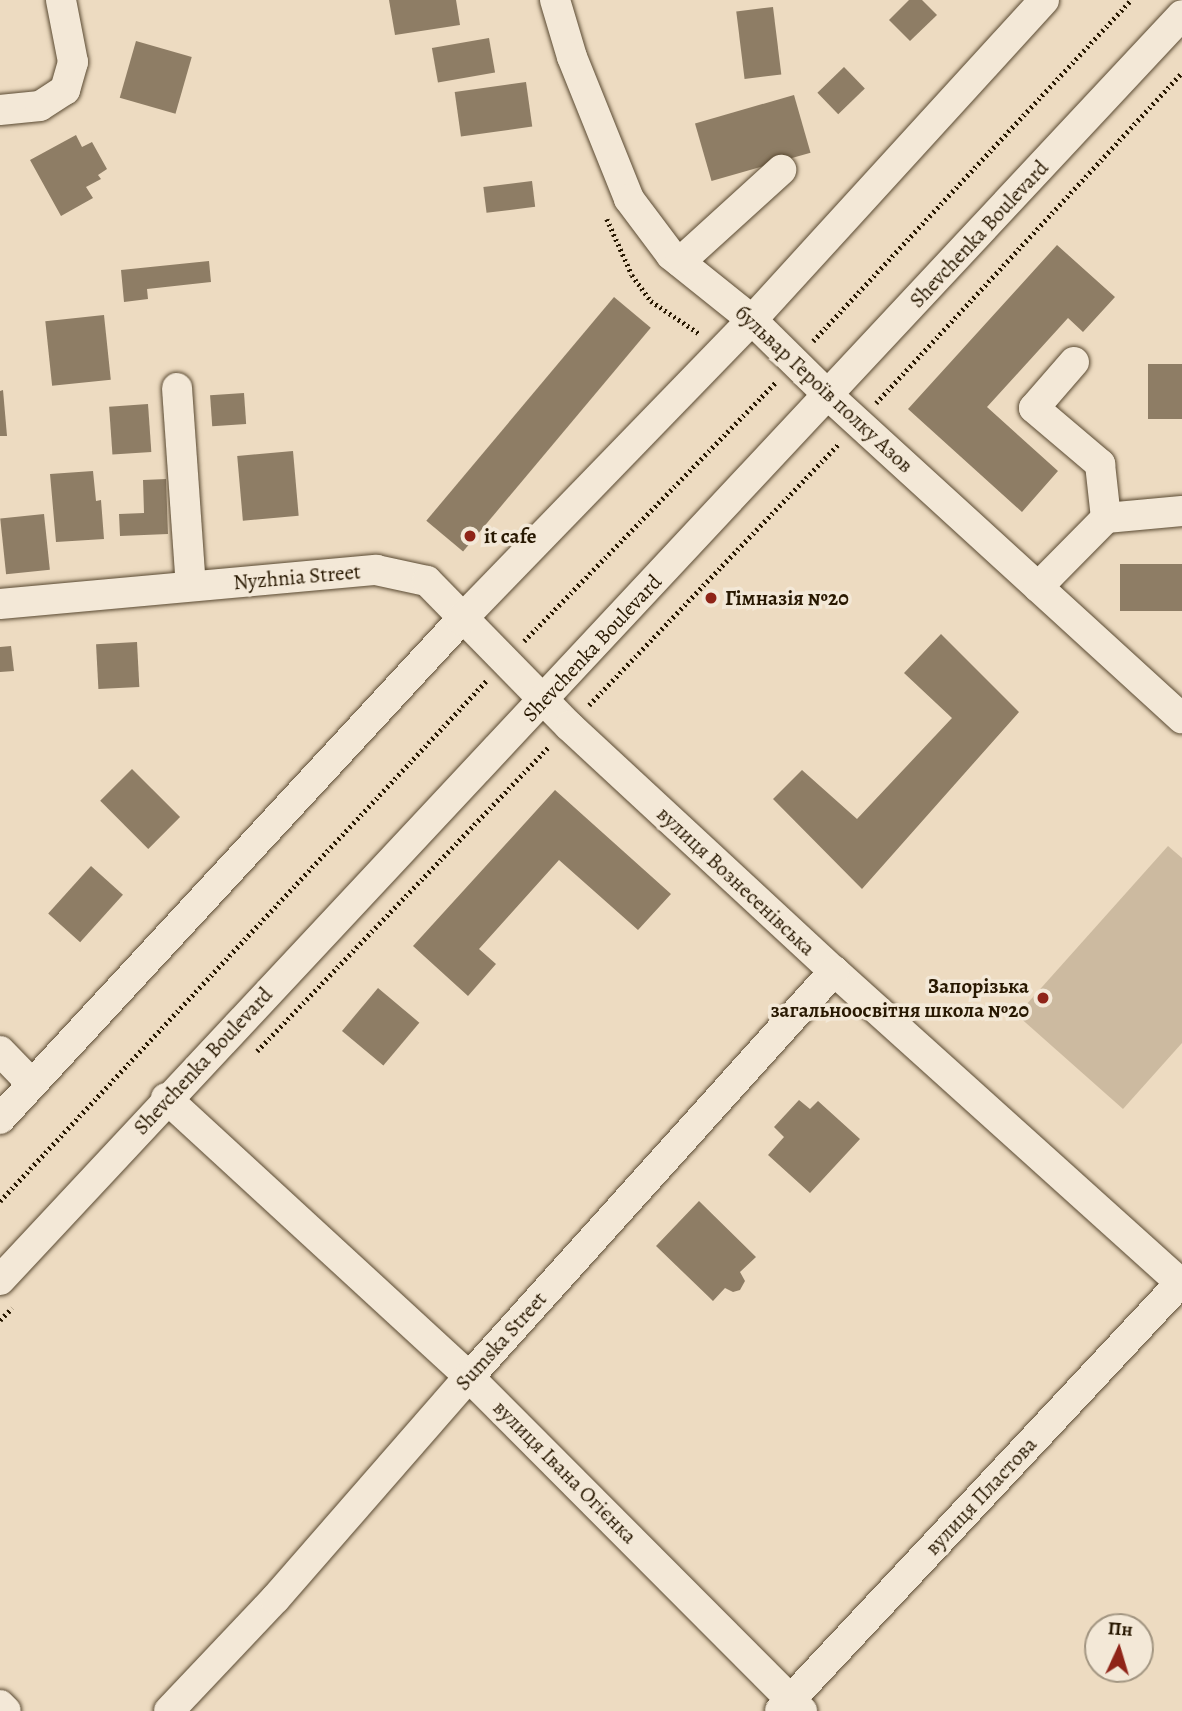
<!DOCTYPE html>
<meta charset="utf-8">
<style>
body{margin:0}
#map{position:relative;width:1182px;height:1711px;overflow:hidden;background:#eddbc1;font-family:Alegreya,serif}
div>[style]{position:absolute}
.green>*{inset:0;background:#ccbaa0}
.building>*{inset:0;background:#8e7d65;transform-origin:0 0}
.path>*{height:4.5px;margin-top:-2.25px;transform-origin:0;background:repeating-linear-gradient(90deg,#281801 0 2px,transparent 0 5.5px)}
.roads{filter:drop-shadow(0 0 2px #594931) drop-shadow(0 0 2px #594931)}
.minor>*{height:30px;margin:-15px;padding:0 15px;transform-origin:15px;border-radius:15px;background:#f3e8d7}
.dots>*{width:19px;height:19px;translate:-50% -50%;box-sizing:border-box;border:4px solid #f3e8d7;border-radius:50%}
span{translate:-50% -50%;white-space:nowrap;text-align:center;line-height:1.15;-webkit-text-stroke:7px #f3e8d7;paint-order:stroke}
.street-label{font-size:21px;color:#281801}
.poi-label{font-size:21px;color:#281801;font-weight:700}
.left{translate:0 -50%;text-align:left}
.right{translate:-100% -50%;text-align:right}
.north{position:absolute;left:1084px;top:1613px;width:70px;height:70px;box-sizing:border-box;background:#f3e8d7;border:2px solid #a29581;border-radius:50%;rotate:4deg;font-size:19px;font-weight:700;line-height:28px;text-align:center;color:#281801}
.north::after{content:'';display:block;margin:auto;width:24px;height:32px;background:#8f2418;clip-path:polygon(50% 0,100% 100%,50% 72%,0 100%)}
</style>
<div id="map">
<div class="green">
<div style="clip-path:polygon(1168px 846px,1182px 858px,1182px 1043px,1123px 1109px,1017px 1015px)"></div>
</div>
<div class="building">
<div style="clip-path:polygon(389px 0,456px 0,460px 25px,395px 35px)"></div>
<div style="clip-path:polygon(909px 0,922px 0,937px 15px,910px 41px,889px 20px)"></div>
<div style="left:773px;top:7px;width:68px;height:37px;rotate:83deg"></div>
<div style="left:489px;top:38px;width:35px;height:58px;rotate:80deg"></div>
<div style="left:136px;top:41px;width:58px;height:59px;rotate:16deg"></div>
<div style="left:844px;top:67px;width:30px;height:37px;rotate:46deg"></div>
<div style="left:526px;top:82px;width:45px;height:72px;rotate:82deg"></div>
<div style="left:794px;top:95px;width:60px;height:103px;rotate:74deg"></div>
<div style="clip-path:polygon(76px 135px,82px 147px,92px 142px,107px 169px,98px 175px,101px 179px,86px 187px,93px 198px,61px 216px,30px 160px)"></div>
<div style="left:532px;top:181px;width:26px;height:49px;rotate:83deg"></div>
<div style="clip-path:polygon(1057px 245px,1115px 297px,1083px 332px,1068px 318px,987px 407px,1058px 471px,1022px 512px,908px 409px)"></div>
<div style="clip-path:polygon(209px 261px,211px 282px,147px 289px,148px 299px,124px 302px,121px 270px)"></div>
<div style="left:614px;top:297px;width:48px;height:292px;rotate:40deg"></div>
<div style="left:104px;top:315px;width:65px;height:59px;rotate:84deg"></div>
<div style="left:1148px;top:364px;width:34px;height:55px"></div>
<div style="clip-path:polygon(3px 390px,7px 436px,0 436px,0 391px)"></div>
<div style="left:244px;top:393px;width:31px;height:34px;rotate:86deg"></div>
<div style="left:148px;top:404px;width:48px;height:39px;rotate:86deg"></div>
<div style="left:293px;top:451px;width:65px;height:56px;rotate:85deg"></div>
<div style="clip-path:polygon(93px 471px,96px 501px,101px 500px,104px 539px,56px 542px,50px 474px)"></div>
<div style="clip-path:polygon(166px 479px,168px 534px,120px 536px,119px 514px,144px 513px,143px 480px)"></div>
<div style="left:44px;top:514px;width:56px;height:44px;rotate:84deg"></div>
<div style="left:1182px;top:564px;width:47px;height:62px;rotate:90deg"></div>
<div style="clip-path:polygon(941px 634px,1019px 712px,862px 889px,773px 799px,802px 770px,857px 819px,952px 718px,904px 673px)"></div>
<div style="left:137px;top:642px;width:45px;height:41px;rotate:87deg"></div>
<div style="clip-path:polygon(11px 646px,14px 671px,0 672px,0 647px)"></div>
<div style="left:132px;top:769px;width:68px;height:45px;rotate:45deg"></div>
<div style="clip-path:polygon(555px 790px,671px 894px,638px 930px,559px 860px,479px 949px,496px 964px,468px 996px,413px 946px)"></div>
<div style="left:91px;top:866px;width:43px;height:64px;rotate:42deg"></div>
<div style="left:378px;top:988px;width:54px;height:56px;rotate:40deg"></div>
<div style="clip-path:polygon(799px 1100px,810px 1109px,818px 1101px,860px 1139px,810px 1193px,768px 1155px,784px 1137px,774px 1127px)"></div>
<div style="clip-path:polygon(699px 1201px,756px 1257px,740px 1272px,745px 1281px,740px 1290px,733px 1292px,725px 1288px,713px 1301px,656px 1246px)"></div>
</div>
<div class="path">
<div style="left:607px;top:219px;width:61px;rotate:65.9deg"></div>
<div style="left:632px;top:275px;width:32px;rotate:54deg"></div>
<div style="left:651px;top:301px;width:59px;rotate:34deg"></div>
<div style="left:813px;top:341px;width:466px;rotate:-47deg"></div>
<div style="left:876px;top:403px;width:450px;rotate:-47.2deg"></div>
<div style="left:524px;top:641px;width:363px;rotate:-45.8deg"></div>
<div style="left:589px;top:705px;width:362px;rotate:-46.3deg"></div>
<div style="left:257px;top:1051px;width:422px;rotate:-46.2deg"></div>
<div style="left:0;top:1201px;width:713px;rotate:-46.93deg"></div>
<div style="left:0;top:1320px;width:17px;rotate:-45deg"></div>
</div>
<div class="roads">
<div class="minor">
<div style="left:555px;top:0;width:59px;rotate:73.4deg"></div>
<div style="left:572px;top:57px;width:153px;rotate:68.1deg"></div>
<div style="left:629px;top:199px;width:70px;rotate:53.1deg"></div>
<div style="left:671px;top:255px;width:104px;rotate:38.7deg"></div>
<div style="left:752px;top:320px;width:108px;rotate:44.6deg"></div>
<div style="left:829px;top:396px;width:478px;rotate:42.4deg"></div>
<div style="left:0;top:110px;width:40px;rotate:-5.7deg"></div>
<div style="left:40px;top:106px;width:30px;rotate:-33deg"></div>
<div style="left:65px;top:90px;width:29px;rotate:-74deg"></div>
<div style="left:73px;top:62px;width:63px;rotate:-101deg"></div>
<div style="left:680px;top:262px;width:137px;rotate:-42.3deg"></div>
<div style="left:1074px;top:362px;width:61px;rotate:131deg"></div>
<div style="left:1034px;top:408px;width:87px;rotate:40.3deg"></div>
<div style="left:1100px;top:464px;width:54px;rotate:83.7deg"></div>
<div style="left:177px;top:388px;width:198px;rotate:86deg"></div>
<div style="left:1038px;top:587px;width:97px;rotate:-45.4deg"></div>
<div style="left:1106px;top:518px;width:76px;rotate:-5.3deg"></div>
<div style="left:0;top:604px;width:378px;rotate:-5.2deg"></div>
<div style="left:376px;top:570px;width:52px;rotate:12.2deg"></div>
<div style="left:427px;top:581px;width:203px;rotate:45.6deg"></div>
<div style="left:569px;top:726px;width:361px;rotate:42.8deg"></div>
<div style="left:834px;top:971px;width:466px;rotate:42deg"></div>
<div style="left:0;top:1051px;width:46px;rotate:45.9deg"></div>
<div style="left:166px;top:1098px;width:412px;rotate:42.6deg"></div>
<div style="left:469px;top:1377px;width:472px;rotate:45.1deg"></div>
<div style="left:0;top:1119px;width:679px;rotate:-47.27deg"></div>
<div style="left:461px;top:620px;width:418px;rotate:-45.9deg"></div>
<div style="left:752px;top:320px;width:433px;rotate:-47.6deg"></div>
<div style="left:0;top:1280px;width:1731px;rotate:-46.94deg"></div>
<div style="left:0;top:1705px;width:8px;rotate:45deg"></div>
<div style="left:169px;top:1711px;width:154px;rotate:-46.6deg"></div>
<div style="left:275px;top:1599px;width:295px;rotate:-48.9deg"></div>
<div style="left:469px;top:1377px;width:546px;rotate:-48.04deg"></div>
<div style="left:780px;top:1711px;width:589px;rotate:-46.93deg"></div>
</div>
</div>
<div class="dots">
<div style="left:470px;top:536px;background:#8f2418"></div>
<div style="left:711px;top:598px;background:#8f2418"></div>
<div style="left:1043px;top:998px;background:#8f2418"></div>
</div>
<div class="street-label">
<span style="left:979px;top:234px;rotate:-47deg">Shevchenka Boulevard</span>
<span style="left:824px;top:389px;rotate:43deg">бульвар Героїв полку Азов</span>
<span style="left:297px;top:577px;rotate:-5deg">Nyzhnia Street</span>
<span style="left:592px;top:648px;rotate:-47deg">Shevchenka Boulevard</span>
<span style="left:736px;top:881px;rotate:43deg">вулиця Вознесенівська</span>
<span style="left:203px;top:1061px;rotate:-47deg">Shevchenka Boulevard</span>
<span style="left:501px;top:1341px;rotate:-48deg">Sumska Street</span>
<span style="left:565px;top:1472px;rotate:45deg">вулиця Івана Огієнка</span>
<span style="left:981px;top:1496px;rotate:-47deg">вулиця Пластова</span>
</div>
<div class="poi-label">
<span class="left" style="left:484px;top:536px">it cafe</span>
<span class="left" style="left:725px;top:598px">Гімназія №20</span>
<span class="right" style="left:1029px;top:998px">Запорізька<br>загальноосвітня школа №20</span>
</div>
<div class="north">Пн</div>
</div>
